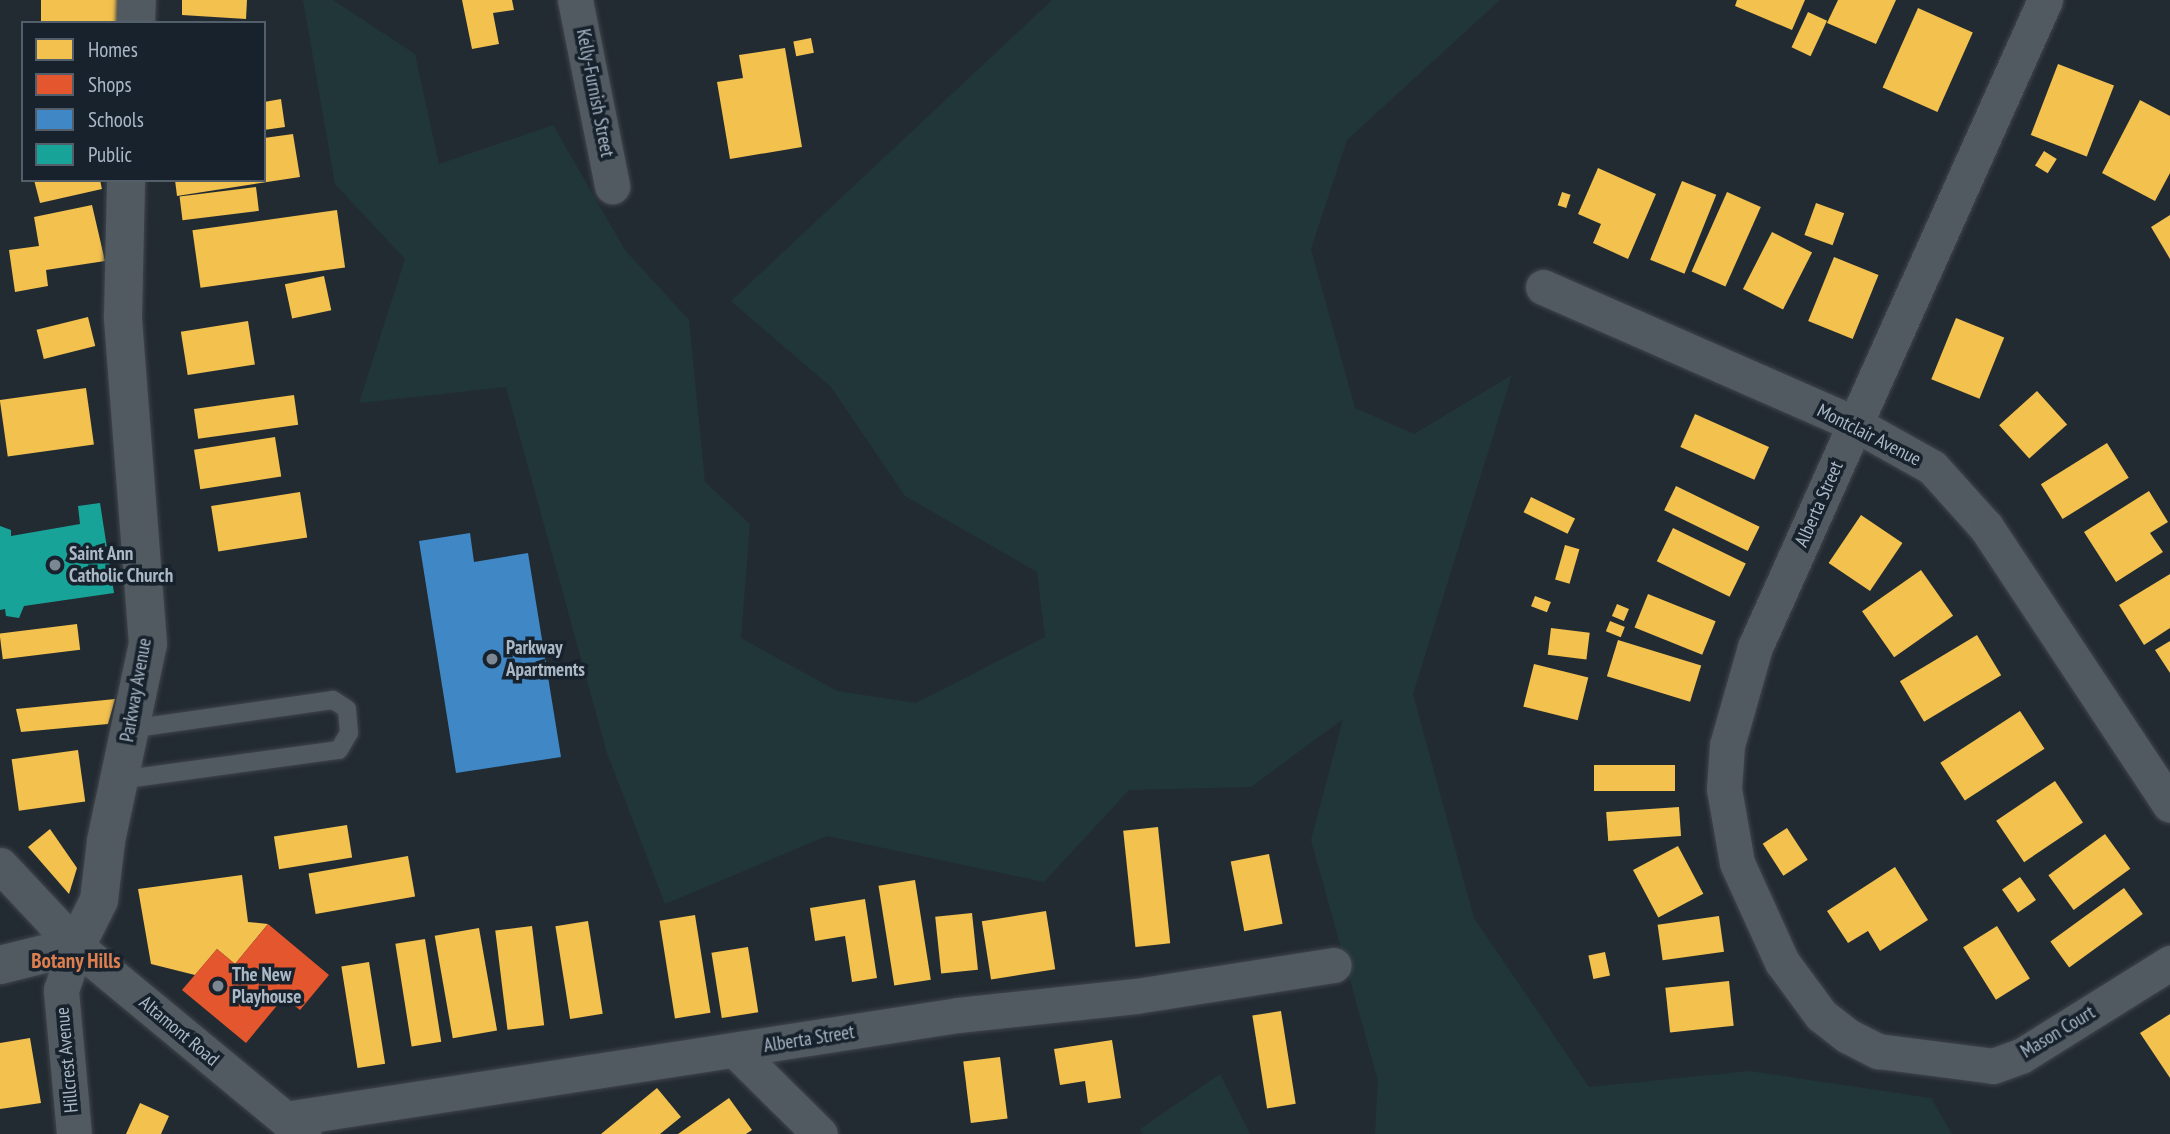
<!DOCTYPE html>
<style>
body{margin:0}
#map{position:relative;width:2170px;height:1134px;overflow:hidden;background:#232b32;font-family:"PT Sans Narrow",sans-serif}
div>[style]{position:absolute}
.green>*{inset:0;background:#203638}
.homes>*{inset:0;background:#f2c14e;transform-origin:0 0}
.shops>*{inset:0;background:#e4572e}
.schools>*{inset:0;background:#3f88c5}
.public>*{inset:0;background:#17a398}
.roads{filter:drop-shadow(0 0 2px #40454b) drop-shadow(0 0 2px #40454b)}
.service>*{height:18px;margin:-9px;padding:0 9px;transform-origin:9px;border-radius:9px;background:#525a61}
.minor>*{height:35px;margin:-17.5px;padding:0 17.5px;transform-origin:17.5px;border-radius:17.5px;background:#525a61}
.tertiary>*{height:38px;margin:-19px;padding:0 19px;transform-origin:19px;border-radius:19px;background:#525a61}
.dots>*{width:19px;height:19px;translate:-50% -50%;box-sizing:border-box;border:4px solid #17222d;border-radius:50%}
span{translate:-50% -50%;white-space:nowrap;text-align:center;line-height:1.15;-webkit-text-stroke:7px #17222d;paint-order:stroke}
.street-label{font-size:19px;color:#abb8c6}
.poi-label{font-size:19px;color:#abb8c6;font-weight:700}
.left{translate:0 -50%;text-align:left}
.neighbourhood-label{font-size:21px;color:#dd7f4e;font-weight:700}
.legend{position:absolute;left:21px;top:21px;width:245px;height:161px;box-sizing:border-box;background:#17222d;border:2px solid #525e6a;margin:0;padding:9px 12px;list-style:none;font-size:21px;color:#abb8c6}
.legend li{display:flex;align-items:center;gap:14px;height:35px}
.legend b{width:35px;border:2px solid #525e6a}
</style>
<div id="map">
<div class="green">
<div style="clip-path:polygon(303px 0,333px 0,415px 54px,439px 164px,553px 125px,625px 250px,689px 320px,705px 482px,750px 524px,741px 638px,837px 691px,916px 703px,1045px 637px,1037px 572px,905px 496px,831px 387px,731px 301px,1052px 0,1500px 0,1347px 140px,1311px 249px,1355px 408px,1414px 434px,1512px 375px,1413px 694px,1474px 918px,1589px 1087px,1749px 1071px,1931px 1098px,1952px 1134px,1375px 1134px,1378px 1081px,1311px 840px,1343px 719px,1251px 787px,1129px 790px,1044px 882px,827px 836px,665px 904px,607px 753px,506px 387px,359px 403px,405px 259px,335px 184px)"></div>
<div style="clip-path:polygon(1220px 1074px,1250px 1134px,1143px 1134px,1140px 1129px)"></div>
</div>
<div class="homes">
<div style="left:41px;top:0;width:79px;height:23px"></div>
<div style="clip-path:polygon(182px 0,247px 0,246px 19px,182px 15px)"></div>
<div style="clip-path:polygon(462px 0,512px 0,514px 10px,493px 13px,499px 44px,472px 49px)"></div>
<div style="clip-path:polygon(1737px 0,1805px 0,1792px 30px,1735px 6px)"></div>
<div style="clip-path:polygon(1838px 0,1896px 0,1876px 44px,1827px 23px)"></div>
<div style="left:1918px;top:8px;width:60px;height:87px;rotate:24deg"></div>
<div style="left:1808px;top:12px;width:21px;height:39px;rotate:25deg"></div>
<div style="left:811px;top:38px;width:15px;height:18px;rotate:79deg"></div>
<div style="clip-path:polygon(785px 48px,802px 147px,730px 159px,717px 82px,743px 78px,739px 55px)"></div>
<div style="left:2058px;top:64px;width:60px;height:76px;rotate:21deg"></div>
<div style="clip-path:polygon(281px 99px,285px 127px,264px 130px,264px 102px)"></div>
<div style="clip-path:polygon(2140px 100px,2170px 116px,2170px 173px,2155px 201px,2102px 173px)"></div>
<div style="clip-path:polygon(293px 134px,300px 177px,177px 196px,175px 180px,264px 180px,264px 138px)"></div>
<div style="left:2044px;top:151px;width:15px;height:17px;rotate:32deg"></div>
<div style="clip-path:polygon(1598px 168px,1656px 194px,1628px 259px,1593px 243px,1601px 224px,1578px 214px)"></div>
<div style="clip-path:polygon(34px 180px,100px 180px,102px 189px,40px 203px)"></div>
<div style="left:1682px;top:181px;width:37px;height:85px;rotate:22deg"></div>
<div style="left:256px;top:187px;width:24px;height:77px;rotate:83deg"></div>
<div style="left:1562px;top:192px;width:9px;height:14px;rotate:18deg"></div>
<div style="left:1727px;top:192px;width:37px;height:87px;rotate:24deg"></div>
<div style="left:1816px;top:203px;width:30px;height:34px;rotate:20deg"></div>
<div style="clip-path:polygon(92px 205px,105px 261px,46px 270px,48px 286px,15px 292px,9px 250px,39px 246px,34px 217px)"></div>
<div style="left:337px;top:210px;width:58px;height:146px;rotate:82deg"></div>
<div style="clip-path:polygon(2170px 215px,2170px 259px,2151px 227px)"></div>
<div style="left:1772px;top:232px;width:45px;height:64px;rotate:27deg"></div>
<div style="left:1834px;top:257px;width:48px;height:69px;rotate:22deg"></div>
<div style="left:324px;top:276px;width:35px;height:40px;rotate:78deg"></div>
<div style="left:88px;top:317px;width:30px;height:53px;rotate:76deg"></div>
<div style="left:1956px;top:318px;width:52px;height:66px;rotate:22deg"></div>
<div style="left:248px;top:321px;width:44px;height:68px;rotate:81deg"></div>
<div style="left:86px;top:388px;width:57px;height:87px;rotate:82deg"></div>
<div style="left:2037px;top:391px;width:45px;height:51px;rotate:48deg"></div>
<div style="left:294px;top:395px;width:30px;height:101px;rotate:82deg"></div>
<div style="left:1695px;top:414px;width:81px;height:36px;rotate:24deg"></div>
<div style="left:275px;top:437px;width:40px;height:82px;rotate:81deg"></div>
<div style="left:2107px;top:443px;width:41px;height:78px;rotate:58deg"></div>
<div style="left:1676px;top:486px;width:93px;height:27px;rotate:26deg"></div>
<div style="clip-path:polygon(2149px 491px,2168px 522px,2150px 533px,2163px 552px,2116px 582px,2084px 532px)"></div>
<div style="left:300px;top:492px;width:46px;height:90px;rotate:81deg"></div>
<div style="left:1531px;top:497px;width:49px;height:17px;rotate:26deg"></div>
<div style="left:1861px;top:515px;width:50px;height:58px;rotate:34deg"></div>
<div style="left:1673px;top:528px;width:81px;height:37px;rotate:26deg"></div>
<div style="left:1565px;top:545px;width:15px;height:36px;rotate:16deg"></div>
<div style="left:1921px;top:570px;width:56px;height:72px;rotate:55deg"></div>
<div style="clip-path:polygon(2170px 574px,2170px 628px,2144px 645px,2119px 605px)"></div>
<div style="left:1648px;top:594px;width:73px;height:36px;rotate:22deg"></div>
<div style="left:1535px;top:596px;width:17px;height:11px;rotate:21deg"></div>
<div style="left:1617px;top:604px;width:13px;height:13px;rotate:23deg"></div>
<div style="left:1610px;top:621px;width:16px;height:11px;rotate:22deg"></div>
<div style="left:77px;top:624px;width:26px;height:78px;rotate:83deg"></div>
<div style="left:1551px;top:628px;width:39px;height:27px;rotate:7deg"></div>
<div style="left:1977px;top:635px;width:47px;height:90px;rotate:59deg"></div>
<div style="left:1618px;top:640px;width:87px;height:38px;rotate:17deg"></div>
<div style="clip-path:polygon(2170px 641px,2170px 673px,2155px 650px)"></div>
<div style="left:1534px;top:664px;width:56px;height:44px;rotate:14deg"></div>
<div style="clip-path:polygon(115px 699px,108px 724px,21px 732px,16px 709px)"></div>
<div style="left:2020px;top:711px;width:45px;height:95px;rotate:57deg"></div>
<div style="left:78px;top:750px;width:52px;height:67px;rotate:82deg"></div>
<div style="left:1675px;top:765px;width:26px;height:81px;rotate:90deg"></div>
<div style="left:2055px;top:781px;width:50px;height:71px;rotate:56deg"></div>
<div style="left:1679px;top:807px;width:29px;height:73px;rotate:86deg"></div>
<div style="left:347px;top:825px;width:33px;height:74px;rotate:81deg"></div>
<div style="left:1158px;top:827px;width:117px;height:35px;rotate:84deg"></div>
<div style="left:1787px;top:828px;width:38px;height:29px;rotate:57deg"></div>
<div style="clip-path:polygon(50px 829px,77px 868px,69px 894px,28px 847px)"></div>
<div style="left:2105px;top:834px;width:43px;height:70px;rotate:54deg"></div>
<div style="left:1678px;top:846px;width:54px;height:51px;rotate:62deg"></div>
<div style="left:1269px;top:854px;width:71px;height:39px;rotate:79deg"></div>
<div style="left:408px;top:856px;width:41px;height:101px;rotate:80deg"></div>
<div style="clip-path:polygon(1895px 867px,1928px 920px,1880px 951px,1868px 931px,1848px 943px,1827px 911px)"></div>
<div style="clip-path:polygon(242px 875px,248px 922px,268px 924px,235px 964px,217px 949px,195px 975px,151px 964px,138px 889px)"></div>
<div style="left:2020px;top:877px;width:28px;height:22px;rotate:55deg"></div>
<div style="left:915px;top:880px;width:101px;height:37px;rotate:81deg"></div>
<div style="left:2124px;top:888px;width:32px;height:91px;rotate:54deg"></div>
<div style="clip-path:polygon(865px 899px,877px 978px,852px 982px,845px 936px,815px 941px,810px 908px)"></div>
<div style="left:1046px;top:911px;width:59px;height:65px;rotate:81deg"></div>
<div style="left:972px;top:913px;width:57px;height:37px;rotate:84deg"></div>
<div style="left:695px;top:915px;width:99px;height:36px;rotate:81deg"></div>
<div style="left:1719px;top:916px;width:36px;height:62px;rotate:82deg"></div>
<div style="left:588px;top:921px;width:94px;height:33px;rotate:81deg"></div>
<div style="left:532px;top:926px;width:100px;height:37px;rotate:83deg"></div>
<div style="left:1997px;top:926px;width:62px;height:40px;rotate:58deg"></div>
<div style="left:479px;top:928px;width:104px;height:45px;rotate:80deg"></div>
<div style="left:425px;top:939px;width:104px;height:30px;rotate:81deg"></div>
<div style="left:748px;top:947px;width:66px;height:37px;rotate:81deg"></div>
<div style="left:1605px;top:952px;width:24px;height:17px;rotate:78deg"></div>
<div style="left:369px;top:962px;width:103px;height:28px;rotate:81deg"></div>
<div style="left:1729px;top:981px;width:45px;height:64px;rotate:84deg"></div>
<div style="left:1281px;top:1011px;width:94px;height:29px;rotate:81deg"></div>
<div style="clip-path:polygon(2170px 1014px,2170px 1078px,2140px 1033px)"></div>
<div style="clip-path:polygon(30px 1038px,41px 1103px,0 1109px,0 1043px)"></div>
<div style="clip-path:polygon(1112px 1040px,1121px 1098px,1088px 1103px,1085px 1081px,1060px 1085px,1054px 1049px)"></div>
<div style="left:1000px;top:1057px;width:62px;height:37px;rotate:83deg"></div>
<div style="clip-path:polygon(657px 1088px,681px 1117px,660px 1134px,601px 1134px)"></div>
<div style="clip-path:polygon(729px 1098px,752px 1130px,746px 1134px,678px 1134px)"></div>
<div style="clip-path:polygon(140px 1103px,169px 1116px,161px 1134px,126px 1134px)"></div>
</div>
<div class="shops">
<div style="clip-path:polygon(268px 924px,329px 975px,300px 1010px,284px 997px,246px 1043px,182px 990px,217px 949px,235px 964px)"></div>
</div>
<div class="schools">
<div style="clip-path:polygon(470px 533px,474px 562px,528px 553px,561px 757px,456px 773px,419px 541px)"></div>
</div>
<div class="public">
<div style="clip-path:polygon(100px 503px,114px 593px,24px 606px,19px 618px,6px 616px,5px 609px,0 610px,0 526px,11px 530px,11px 536px,80px 524px,78px 506px)"></div>
</div>
<div class="roads">
<div class="service">
<div style="left:119px;top:780px;width:222px;rotate:-7.8deg"></div>
<div style="left:339px;top:750px;width:20px;rotate:-60deg"></div>
<div style="left:349px;top:733px;width:24px;rotate:-95deg"></div>
<div style="left:347px;top:709px;width:17px;rotate:-147deg"></div>
<div style="left:333px;top:700px;width:205px;rotate:171.9deg"></div>
</div>
<div class="minor">
<div style="left:575px;top:0;width:190px;rotate:78.7deg"></div>
<div style="left:2045px;top:0;width:709px;rotate:114.14deg"></div>
<div style="left:1755px;top:647px;width:102px;rotate:105.9deg"></div>
<div style="left:1727px;top:745px;width:44px;rotate:93.9deg"></div>
<div style="left:1724px;top:789px;width:75px;rotate:80deg"></div>
<div style="left:1737px;top:863px;width:109px;rotate:65.6deg"></div>
<div style="left:1782px;top:962px;width:66px;rotate:53.7deg"></div>
<div style="left:1821px;top:1015px;width:34px;rotate:38deg"></div>
<div style="left:1848px;top:1036px;width:34px;rotate:27deg"></div>
<div style="left:1878px;top:1051px;width:116px;rotate:7.4deg"></div>
<div style="left:1993px;top:1066px;width:30px;rotate:-20deg"></div>
<div style="left:2021px;top:1056px;width:176px;rotate:-32deg"></div>
<div style="left:1543px;top:287px;width:341px;rotate:23.7deg"></div>
<div style="left:1855px;top:424px;width:88px;rotate:29.2deg"></div>
<div style="left:1932px;top:467px;width:81px;rotate:48deg"></div>
<div style="left:1986px;top:527px;width:333px;rotate:56.5deg"></div>
<div style="left:0;top:865px;width:111px;rotate:46.8deg"></div>
<div style="left:76px;top:946px;width:295px;rotate:39.6deg"></div>
<div style="left:736px;top:1051px;width:118px;rotate:44.7deg"></div>
<div style="left:285px;top:1119px;width:681px;rotate:-8.78deg"></div>
<div style="left:958px;top:1015px;width:179px;rotate:-6.1deg"></div>
<div style="left:1136px;top:996px;width:200px;rotate:-8.9deg"></div>
<div style="left:74px;top:1134px;width:145px;rotate:-95.2deg"></div>
<div style="left:61px;top:990px;width:46px;rotate:-71.2deg"></div>
</div>
<div class="tertiary">
<div style="left:136px;top:23px;width:23px;rotate:-88deg"></div>
<div style="left:0;top:965px;width:78px;rotate:-14deg"></div>
<div style="left:76px;top:946px;width:51px;rotate:-63.4deg"></div>
<div style="left:99px;top:900px;width:59px;rotate:-83.2deg"></div>
<div style="left:106px;top:841px;width:201px;rotate:-78deg"></div>
<div style="left:148px;top:644px;width:329px;rotate:-94.4deg"></div>
<div style="left:123px;top:316px;width:136px;rotate:-88.7deg"></div>
</div>
</div>
<div class="dots">
<div style="left:55px;top:565px;background:#7b8792"></div>
<div style="left:492px;top:659px;background:#7b8792"></div>
<div style="left:218px;top:986px;background:#7b8792"></div>
</div>
<div class="street-label">
<span style="left:595px;top:93px;rotate:79deg">Kelly-Furnish Street</span>
<span style="left:1869px;top:435px;rotate:27deg">Montclair Avenue</span>
<span style="left:1819px;top:504px;rotate:-66deg">Alberta Street</span>
<span style="left:136px;top:690px;rotate:-80deg">Parkway Avenue</span>
<span style="left:179px;top:1031px;rotate:40deg">Altamont Road</span>
<span style="left:2058px;top:1032px;rotate:-31deg">Mason Court</span>
<span style="left:809px;top:1039px;rotate:-9deg">Alberta Street</span>
<span style="left:67px;top:1060px;rotate:-95deg">Hillcrest Avenue</span>
</div>
<div class="poi-label">
<span class="left" style="left:69px;top:565px">Saint Ann<br>Catholic Church</span>
<span class="left" style="left:506px;top:659px">Parkway<br>Apartments</span>
<span class="left" style="left:232px;top:986px">The New<br>Playhouse</span>
</div>
<div class="neighbourhood-label">
<span style="left:76px;top:961px">Botany Hills</span>
</div>
<ul class="legend">
<li><b style="height:19px;background:#f2c14e"></b>Homes</li>
<li><b style="height:19px;background:#e4572e"></b>Shops</li>
<li><b style="height:19px;background:#3f88c5"></b>Schools</li>
<li><b style="height:19px;background:#17a398"></b>Public</li>
</ul>
</div>
